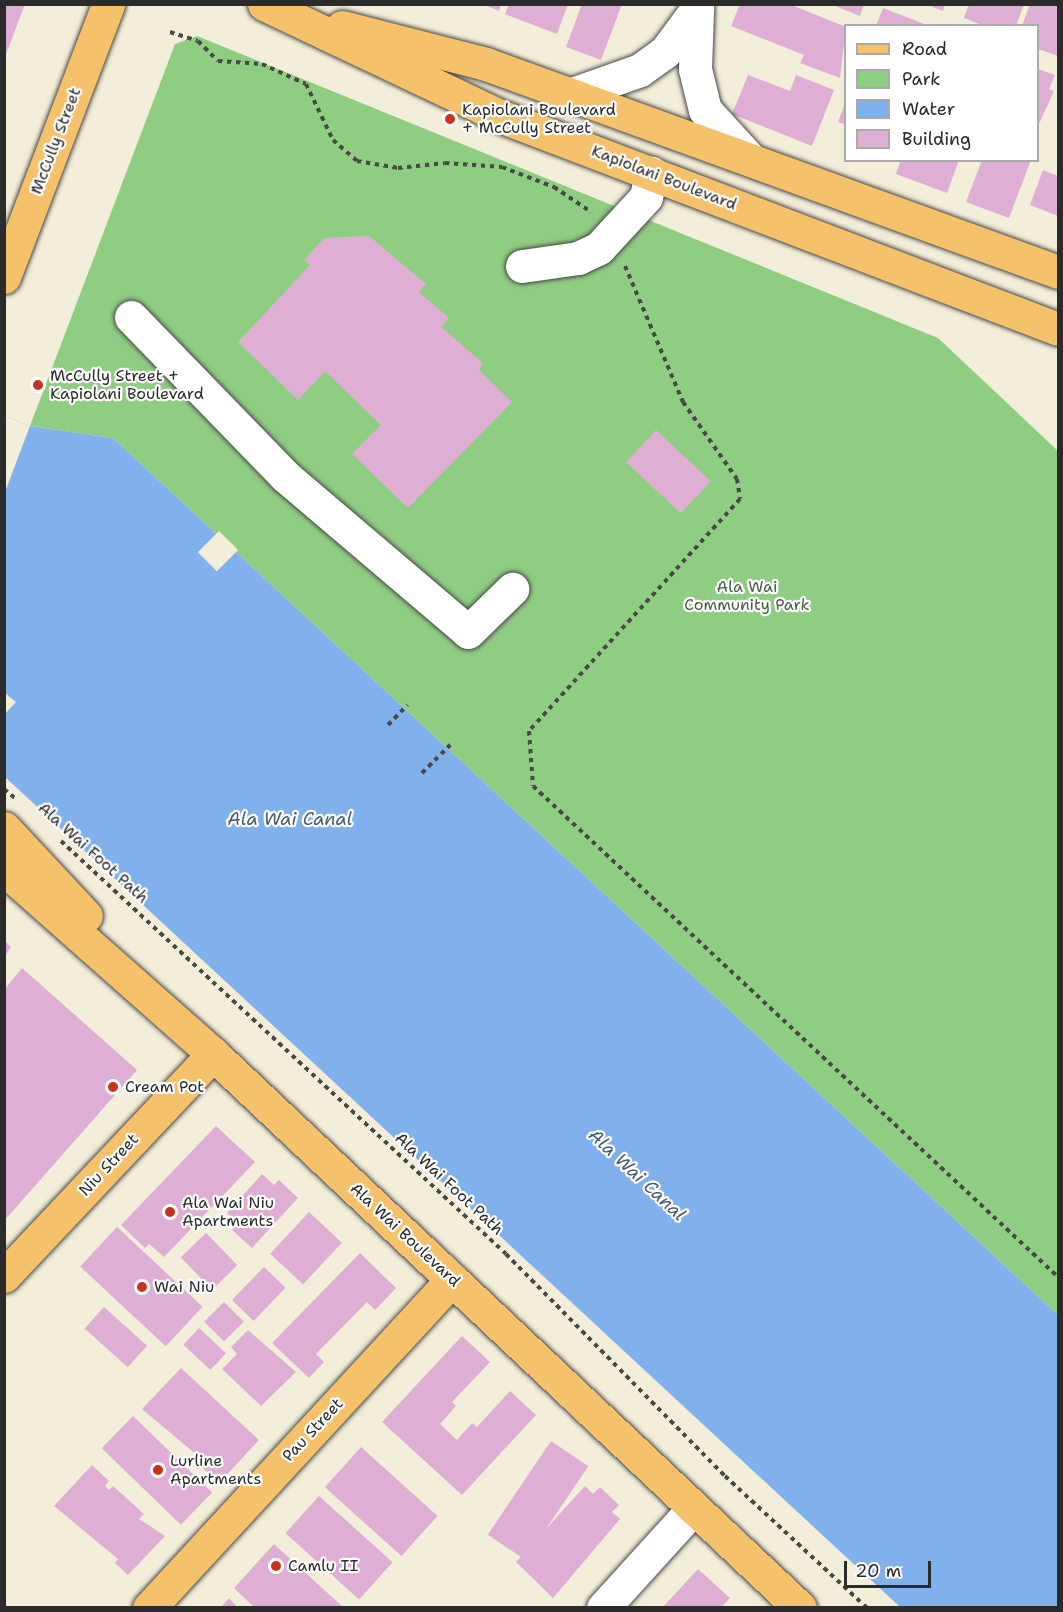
<!DOCTYPE html>
<style>
body{margin:0}
#map{position:relative;width:1063px;height:1612px;overflow:hidden;background:#f3eeda;font-family:"Shantell Sans",sans-serif}
div>[style]{position:absolute}
.green>*{inset:0;background:#8fcd83}
.water>*{inset:0;background:#81b1ec}
.pier>*{inset:0;background:#f3eeda;transform-origin:0 0}
.building>*{inset:0;background:#dfaed4;transform-origin:0 0}
.path>*{height:4px;margin-top:-2px;transform-origin:0;background:repeating-linear-gradient(90deg,#494845 0 4.5px,transparent 0 9px)}
.roads{filter:drop-shadow(0 0 2px #494845) drop-shadow(0 0 2px #494845)}
.minor>*{height:33px;margin:-16.5px;padding:0 16.5px;transform-origin:16.5px;border-radius:16.5px;background:#fff}
.major>*{height:33px;margin:-16.5px;padding:0 16.5px;transform-origin:16.5px;border-radius:16.5px;background:#f5c16b}
.dots>*{width:16px;height:16px;translate:-50% -50%;box-sizing:border-box;border:3px solid #fff;border-radius:50%}
span{translate:-50% -50%;white-space:nowrap;text-align:center;line-height:1.15;-webkit-text-stroke:4.5px #fff;paint-order:stroke}
.poi-label{font-size:16px;color:#2b2b2b}
.left{translate:0 -50%;text-align:left}
.street-label{font-size:16px;color:#2b2b2b}
.park-label{font-size:16px;color:#495c45}
.water-label{font-size:18px;color:#495a6f;font-style:italic}
.frame{position:absolute;inset:0;border:6px solid #2b2b2b;pointer-events:none}
.legend{position:absolute;left:844px;top:24px;width:195px;height:138px;box-sizing:border-box;background:#fff;border:2px solid #aaa;margin:0;padding:8px 10px;list-style:none;font-size:18px;color:#2b2b2b}
.legend li{display:flex;align-items:center;gap:12px;height:30px}
.legend b{width:30px;border:2px solid #aaa}
.scale{position:absolute;left:844px;top:1561px;width:87px;height:27px;box-sizing:border-box;border:3px solid #2b2b2b;border-top:0;padding-left:8px;font-size:18px;line-height:21px;white-space:nowrap;color:#2b2b2b;-webkit-text-stroke:4px #fff;paint-order:stroke}
</style>
<div id="map">
<div class="green">
<div style="clip-path:polygon(197px 36px,938px 338px,1058px 451px,1058px 1315px,113px 438px,30px 426px,175px 44px)"></div>
</div>
<div class="water">
<div style="clip-path:polygon(5px 416px,30px 426px,113px 438px,1058px 1315px,1058px 1607px,900px 1607px,5px 777px,4px 715px,16px 702px,4px 692px)"></div>
</div>
<div class="pier">
<div style="clip-path:polygon(5px 416px,30px 426px,5px 492px)"></div>
<div style="left:219px;top:531px;width:27px;height:30px;rotate:45deg"></div>
</div>
<div class="building">
<div style="clip-path:polygon(4px 4px,25px 4px,5px 57px,4px 57px)"></div>
<div style="clip-path:polygon(482px 4px,501px 4px,499px 11px)"></div>
<div style="clip-path:polygon(509px 4px,568px 4px,557px 34px,505px 14px)"></div>
<div style="clip-path:polygon(582px 4px,622px 4px,601px 60px,566px 47px)"></div>
<div style="clip-path:polygon(740px 4px,789px 4px,846px 27px,840px 78px,800px 63px,804px 55px,731px 26px)"></div>
<div style="clip-path:polygon(830px 4px,864px 4px,860px 16px)"></div>
<div style="clip-path:polygon(926px 4px,945px 4px,943px 11px)"></div>
<div style="clip-path:polygon(969px 4px,1024px 4px,1016px 26px,984px 26px,964px 18px)"></div>
<div style="clip-path:polygon(1030px 4px,1058px 4px,1058px 56px,1038px 49px,1038px 26px,1022px 26px)"></div>
<div style="clip-path:polygon(883px 8px,927px 25px,927px 26px,876px 26px)"></div>
<div style="clip-path:polygon(1038px 69px,1055px 75px,1049px 89px,1054px 91px,1038px 126px)"></div>
<div style="clip-path:polygon(748px 75px,790px 91px,796px 75px,834px 90px,812px 146px,732px 114px)"></div>
<div style="clip-path:polygon(845px 103px,846px 103px,846px 125px,838px 122px)"></div>
<div style="clip-path:polygon(901px 160px,959px 160px,947px 193px,896px 174px)"></div>
<div style="clip-path:polygon(982px 160px,1031px 160px,1009px 218px,966px 202px)"></div>
<div style="clip-path:polygon(1043px 170px,1058px 176px,1058px 216px,1030px 205px)"></div>
<div style="clip-path:polygon(369px 236px,426px 284px,419px 292px,449px 318px,441px 327px,483px 363px,479px 370px,512px 402px,408px 508px,352px 454px,381px 425px,325px 371px,298px 400px,238px 342px,310px 265px,304px 260px,324px 238px)"></div>
<div style="left:656px;top:430px;width:75px;height:44px;rotate:43deg"></div>
<div style="clip-path:polygon(5px 941px,11px 947px,5px 956px)"></div>
<div style="clip-path:polygon(22px 968px,137px 1070px,4px 1221px,4px 990px)"></div>
<div style="clip-path:polygon(216px 1126px,255px 1162px,164px 1257px,149px 1244px,145px 1248px,121px 1225px)"></div>
<div style="clip-path:polygon(262px 1174px,274px 1185px,279px 1180px,298px 1198px,252px 1248px,232px 1230px,238px 1223px,227px 1213px)"></div>
<div style="left:309px;top:1212px;width:45px;height:57px;rotate:43deg"></div>
<div style="left:117px;top:1227px;width:117px;height:54px;rotate:43deg"></div>
<div style="left:206px;top:1233px;width:45px;height:35px;rotate:46deg"></div>
<div style="clip-path:polygon(360px 1253px,396px 1288px,375px 1310px,367px 1302px,316px 1354px,324px 1362px,309px 1378px,272px 1343px)"></div>
<div style="left:264px;top:1267px;width:30px;height:46px;rotate:44deg"></div>
<div style="left:224px;top:1302px;width:28px;height:28px;rotate:45deg"></div>
<div style="left:104px;top:1307px;width:58px;height:29px;rotate:42deg"></div>
<div style="left:199px;top:1328px;width:37px;height:23px;rotate:43deg"></div>
<div style="clip-path:polygon(248px 1330px,296px 1372px,261px 1406px,222px 1369px,237px 1354px,231px 1347px)"></div>
<div style="clip-path:polygon(462px 1336px,490px 1362px,452px 1402px,456px 1406px,440px 1424px,457px 1440px,472px 1423px,477px 1427px,510px 1391px,536px 1415px,462px 1495px,382px 1422px)"></div>
<div style="clip-path:polygon(181px 1368px,259px 1440px,219px 1483px,194px 1460px,198px 1456px,142px 1409px)"></div>
<div style="left:133px;top:1416px;width:110px;height:45px;rotate:44deg"></div>
<div style="left:551px;top:1441px;width:45px;height:113px;rotate:34deg"></div>
<div style="left:361px;top:1447px;width:103px;height:54px;rotate:42deg"></div>
<div style="clip-path:polygon(92px 1465px,109px 1481px,105px 1486px,109px 1490px,113px 1486px,144px 1514px,139px 1519px,165px 1536px,128px 1575px,115px 1563px,118px 1559px,54px 1506px)"></div>
<div style="clip-path:polygon(585px 1486px,593px 1494px,600px 1487px,619px 1505px,612px 1512px,620px 1519px,553px 1598px,516px 1562px)"></div>
<div style="left:319px;top:1496px;width:99px;height:50px;rotate:42deg"></div>
<div style="clip-path:polygon(274px 1544px,344px 1608px,255px 1608px,234px 1588px)"></div>
<div style="clip-path:polygon(698px 1569px,730px 1598px,721px 1608px,662px 1608px)"></div>
<div style="clip-path:polygon(229px 1598px,238px 1608px,220px 1608px)"></div>
</div>
<div class="path">
<div style="left:170px;top:32px;width:29px;rotate:18deg"></div>
<div style="left:198px;top:41px;width:28px;rotate:45deg"></div>
<div style="left:218px;top:61px;width:44px;rotate:3.9deg"></div>
<div style="left:262px;top:64px;width:48px;rotate:24.4deg"></div>
<div style="left:306px;top:84px;width:62px;rotate:64.3deg"></div>
<div style="left:333px;top:140px;width:32px;rotate:41deg"></div>
<div style="left:357px;top:161px;width:42px;rotate:9.7deg"></div>
<div style="left:398px;top:168px;width:47px;rotate:-6.1deg"></div>
<div style="left:445px;top:163px;width:57px;rotate:4deg"></div>
<div style="left:502px;top:167px;width:56px;rotate:21deg"></div>
<div style="left:554px;top:187px;width:45px;rotate:34deg"></div>
<div style="left:625px;top:266px;width:148px;rotate:66.9deg"></div>
<div style="left:683px;top:402px;width:94px;rotate:55deg"></div>
<div style="left:737px;top:479px;width:20px;rotate:81deg"></div>
<div style="left:740px;top:499px;width:314px;rotate:132.3deg"></div>
<div style="left:529px;top:731px;width:55px;rotate:85.8deg"></div>
<div style="left:533px;top:786px;width:719px;rotate:43.08deg"></div>
<div style="left:388px;top:725px;width:28px;rotate:-46deg"></div>
<div style="left:422px;top:773px;width:40px;rotate:-45deg"></div>
<div style="left:4px;top:789px;width:16px;rotate:40deg"></div>
<div style="left:61px;top:841px;width:607px;rotate:42.86deg"></div>
<div style="left:506px;top:1254px;width:312px;rotate:45.4deg"></div>
<div style="left:725px;top:1476px;width:194px;rotate:42.9deg"></div>
</div>
<div class="roads">
<div class="minor">
<div style="left:697px;top:11px;width:58px;rotate:92deg"></div>
<div style="left:695px;top:69px;width:42px;rotate:76.3deg"></div>
<div style="left:705px;top:110px;width:65px;rotate:47.5deg"></div>
<div style="left:572px;top:94px;width:72px;rotate:-19.4deg"></div>
<div style="left:640px;top:70px;width:31px;rotate:-36deg"></div>
<div style="left:665px;top:52px;width:54px;rotate:-53.3deg"></div>
<div style="left:522px;top:266px;width:57px;rotate:-8.1deg"></div>
<div style="left:578px;top:258px;width:23px;rotate:-25deg"></div>
<div style="left:599px;top:248px;width:69px;rotate:-47.3deg"></div>
<div style="left:646px;top:197px;width:25px;rotate:-78deg"></div>
<div style="left:131px;top:317px;width:221px;rotate:45.9deg"></div>
<div style="left:285px;top:476px;width:240px;rotate:40.4deg"></div>
<div style="left:468px;top:632px;width:62px;rotate:-44.3deg"></div>
<div style="left:603px;top:1608px;width:132px;rotate:-47.8deg"></div>
</div>
<div class="major">
<div style="left:264px;top:4px;width:261px;rotate:25.4deg"></div>
<div style="left:500px;top:116px;width:597px;rotate:20.89deg"></div>
<div style="left:342px;top:27px;width:149px;rotate:14.4deg"></div>
<div style="left:486px;top:64px;width:609px;rotate:19.98deg"></div>
<div style="left:4px;top:277px;width:292px;rotate:-69.1deg"></div>
<div style="left:4px;top:828px;width:120px;rotate:47deg"></div>
<div style="left:4px;top:869px;width:279px;rotate:41.5deg"></div>
<div style="left:213px;top:1054px;width:807px;rotate:43.34deg"></div>
<div style="left:4px;top:1276px;width:305px;rotate:-46.7deg"></div>
<div style="left:149px;top:1608px;width:447px;rotate:-47.3deg"></div>
</div>
</div>
<div class="dots">
<div style="left:450px;top:119px;background:#c8321e"></div>
<div style="left:38px;top:385px;background:#c8321e"></div>
<div style="left:113px;top:1087px;background:#c8321e"></div>
<div style="left:170px;top:1212px;background:#c8321e"></div>
<div style="left:142px;top:1287px;background:#c8321e"></div>
<div style="left:158px;top:1470px;background:#c8321e"></div>
<div style="left:276px;top:1566px;background:#c8321e"></div>
</div>
<div class="poi-label">
<span class="left" style="left:462px;top:119px">Kapiolani Boulevard<br>+ McCully Street</span>
<span class="left" style="left:50px;top:385px">McCully Street +<br>Kapiolani Boulevard</span>
<span class="left" style="left:125px;top:1087px">Cream Pot</span>
<span class="left" style="left:182px;top:1212px">Ala Wai Niu<br>Apartments</span>
<span class="left" style="left:154px;top:1287px">Wai Niu</span>
<span class="left" style="left:170px;top:1470px">Lurline<br>Apartments</span>
<span class="left" style="left:288px;top:1566px">Camlu II</span>
</div>
<div class="street-label">
<span style="left:56px;top:141px;rotate:-69deg">McCully Street</span>
<span style="left:664px;top:178px;rotate:21deg">Kapiolani Boulevard</span>
<span style="left:93px;top:853px;rotate:42deg">Ala Wai Foot Path</span>
<span style="left:109px;top:1165px;rotate:-47deg">Niu Street</span>
<span style="left:449px;top:1184px;rotate:43deg">Ala Wai Foot Path</span>
<span style="left:405px;top:1235px;rotate:43deg">Ala Wai Boulevard</span>
<span style="left:313px;top:1430px;rotate:-47deg">Pau Street</span>
</div>
<div class="park-label">
<span style="left:747px;top:596px">Ala Wai<br>Community Park</span>
</div>
<div class="water-label">
<span style="left:290px;top:819px">Ala Wai Canal</span>
<span style="left:637px;top:1175px;rotate:43deg">Ala Wai Canal</span>
</div>
<div class="frame"></div>
<ul class="legend">
<li><b style="height:8px;background:#f5c16b"></b>Road</li>
<li><b style="height:16px;background:#8fcd83"></b>Park</li>
<li><b style="height:16px;background:#81b1ec"></b>Water</li>
<li><b style="height:16px;background:#dfaed4"></b>Building</li>
</ul>
<div class="scale">20 m</div>
</div>
